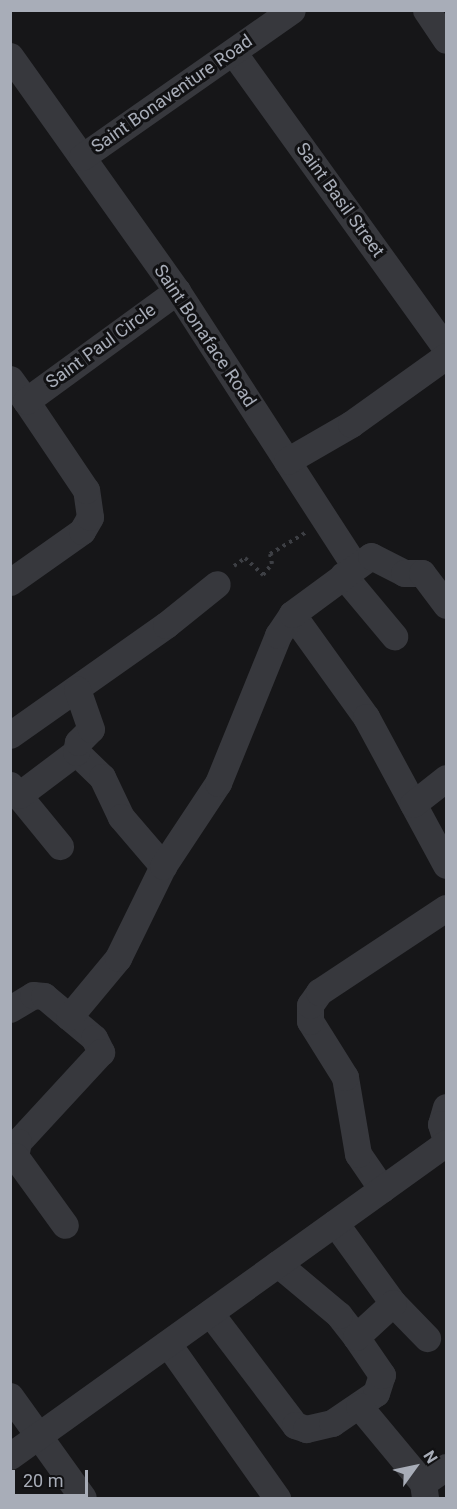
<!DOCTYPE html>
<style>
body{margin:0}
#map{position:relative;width:457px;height:1509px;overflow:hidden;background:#161618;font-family:Roboto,sans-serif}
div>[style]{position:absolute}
.path>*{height:4px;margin-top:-2px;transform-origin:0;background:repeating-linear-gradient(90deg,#3d3f44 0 3px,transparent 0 7.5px)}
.street>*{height:27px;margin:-13.5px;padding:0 13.5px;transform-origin:13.5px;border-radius:13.5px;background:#37383d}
span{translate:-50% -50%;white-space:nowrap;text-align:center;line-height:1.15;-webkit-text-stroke:6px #111113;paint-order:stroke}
.street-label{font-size:18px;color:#a8adb8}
.frame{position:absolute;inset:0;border:12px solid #a8adb8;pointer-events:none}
.north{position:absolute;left:385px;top:1437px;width:60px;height:60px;-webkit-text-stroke:4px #111113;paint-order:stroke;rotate:57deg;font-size:16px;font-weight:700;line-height:24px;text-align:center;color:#a8adb8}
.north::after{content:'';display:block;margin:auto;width:21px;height:27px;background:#a8adb8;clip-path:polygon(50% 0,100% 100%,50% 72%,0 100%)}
.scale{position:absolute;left:12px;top:1470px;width:76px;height:27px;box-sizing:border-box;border:3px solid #a8adb8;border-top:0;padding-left:8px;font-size:18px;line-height:21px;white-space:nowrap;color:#a8adb8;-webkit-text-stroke:4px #111113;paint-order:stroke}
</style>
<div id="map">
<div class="path">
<div style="left:234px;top:566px;width:14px;rotate:-36deg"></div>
<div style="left:245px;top:558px;width:25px;rotate:43deg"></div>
<div style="left:263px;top:575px;width:14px;rotate:-51deg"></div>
<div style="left:272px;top:564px;width:10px;rotate:-101deg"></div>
<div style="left:270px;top:554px;width:41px;rotate:-31deg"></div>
</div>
<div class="street">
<div style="left:426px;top:10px;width:36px;rotate:56deg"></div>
<div style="left:233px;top:52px;width:365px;rotate:54.3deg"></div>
<div style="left:10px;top:56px;width:288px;rotate:54.6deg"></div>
<div style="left:177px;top:291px;width:328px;rotate:57.1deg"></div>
<div style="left:82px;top:157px;width:256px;rotate:-35deg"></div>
<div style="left:10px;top:379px;width:27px;rotate:54deg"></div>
<div style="left:287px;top:461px;width:74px;rotate:-30deg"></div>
<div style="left:351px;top:424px;width:117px;rotate:-35.6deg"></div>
<div style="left:343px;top:575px;width:80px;rotate:50.1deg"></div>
<div style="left:10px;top:582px;width:88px;rotate:-35.3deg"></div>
<div style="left:82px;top:531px;width:16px;rotate:-60deg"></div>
<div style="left:90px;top:517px;width:27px;rotate:-98deg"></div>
<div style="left:86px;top:490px;width:107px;rotate:-124deg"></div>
<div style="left:26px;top:401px;width:187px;rotate:-36.1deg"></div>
<div style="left:292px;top:614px;width:127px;rotate:54.3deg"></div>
<div style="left:366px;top:717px;width:168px;rotate:61.6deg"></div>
<div style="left:10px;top:735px;width:191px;rotate:-35.2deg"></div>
<div style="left:166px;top:625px;width:65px;rotate:-38.8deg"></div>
<div style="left:76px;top:752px;width:36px;rotate:44deg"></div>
<div style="left:102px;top:777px;width:44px;rotate:64.6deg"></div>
<div style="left:121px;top:817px;width:65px;rotate:49.4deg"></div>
<div style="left:10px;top:785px;width:79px;rotate:50.7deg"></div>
<div style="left:19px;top:795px;width:71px;rotate:-37deg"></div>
<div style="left:76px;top:752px;width:10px;rotate:-79deg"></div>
<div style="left:78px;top:742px;width:18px;rotate:-45deg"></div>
<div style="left:91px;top:729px;width:42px;rotate:-109.3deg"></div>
<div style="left:413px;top:804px;width:42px;rotate:-38.2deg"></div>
<div style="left:10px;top:1009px;width:27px;rotate:-31deg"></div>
<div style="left:33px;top:995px;width:11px;rotate:5deg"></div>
<div style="left:44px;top:996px;width:65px;rotate:40deg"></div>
<div style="left:94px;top:1038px;width:16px;rotate:63deg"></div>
<div style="left:101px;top:1052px;width:122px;rotate:132.7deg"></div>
<div style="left:18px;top:1142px;width:14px;rotate:102deg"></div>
<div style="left:15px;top:1156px;width:85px;rotate:54.1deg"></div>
<div style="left:69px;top:1017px;width:77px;rotate:-50.3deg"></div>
<div style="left:118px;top:958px;width:102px;rotate:-63.9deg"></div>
<div style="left:163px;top:866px;width:100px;rotate:-56.5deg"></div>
<div style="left:218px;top:783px;width:160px;rotate:-67.9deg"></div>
<div style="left:278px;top:635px;width:25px;rotate:-56deg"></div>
<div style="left:292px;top:614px;width:98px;rotate:-36.3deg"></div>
<div style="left:371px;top:556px;width:37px;rotate:27deg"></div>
<div style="left:404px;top:573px;width:18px"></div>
<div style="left:422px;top:573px;width:40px;rotate:53deg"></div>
<div style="left:446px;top:1107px;width:18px;rotate:106deg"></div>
<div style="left:441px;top:1124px;width:17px;rotate:73deg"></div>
<div style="left:382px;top:1189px;width:42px;rotate:-124.4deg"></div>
<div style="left:358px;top:1154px;width:78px;rotate:-99.6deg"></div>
<div style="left:345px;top:1077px;width:66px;rotate:-122deg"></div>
<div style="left:310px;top:1021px;width:16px;rotate:-90deg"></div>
<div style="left:310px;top:1005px;width:16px;rotate:-55deg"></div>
<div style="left:319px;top:992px;width:152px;rotate:-33.5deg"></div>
<div style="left:335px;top:1223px;width:99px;rotate:54.1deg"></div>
<div style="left:393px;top:1303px;width:49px;rotate:45.8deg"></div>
<div style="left:210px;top:1313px;width:141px;rotate:52.8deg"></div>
<div style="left:295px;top:1425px;width:12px;rotate:20deg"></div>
<div style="left:306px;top:1429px;width:27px;rotate:-13deg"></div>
<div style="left:332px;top:1423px;width:53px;rotate:-34.3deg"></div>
<div style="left:376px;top:1393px;width:19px;rotate:-72deg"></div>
<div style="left:382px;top:1375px;width:46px;rotate:-124.4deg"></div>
<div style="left:356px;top:1337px;width:28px;rotate:-128deg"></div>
<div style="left:339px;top:1315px;width:80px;rotate:-140.1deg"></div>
<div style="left:356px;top:1337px;width:50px;rotate:-42.6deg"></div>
<div style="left:168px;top:1344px;width:189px;rotate:54.7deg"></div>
<div style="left:10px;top:1396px;width:125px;rotate:54.4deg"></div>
<div style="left:359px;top:1406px;width:100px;rotate:50.3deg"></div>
<div style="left:423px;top:1483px;width:15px;rotate:82deg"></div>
<div style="left:10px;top:1456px;width:537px;rotate:-35.67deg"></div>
<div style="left:423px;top:1483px;width:28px;rotate:-35deg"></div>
</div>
<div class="street-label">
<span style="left:172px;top:94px;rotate:-35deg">Saint Bonaventure Road</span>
<span style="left:340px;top:200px;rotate:54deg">Saint Basil Street</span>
<span style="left:205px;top:336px;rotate:56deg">Saint Bonaface Road</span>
<span style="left:101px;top:346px;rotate:-36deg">Saint Paul Circle</span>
</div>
<div class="frame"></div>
<div class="north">N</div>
<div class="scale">20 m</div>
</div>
